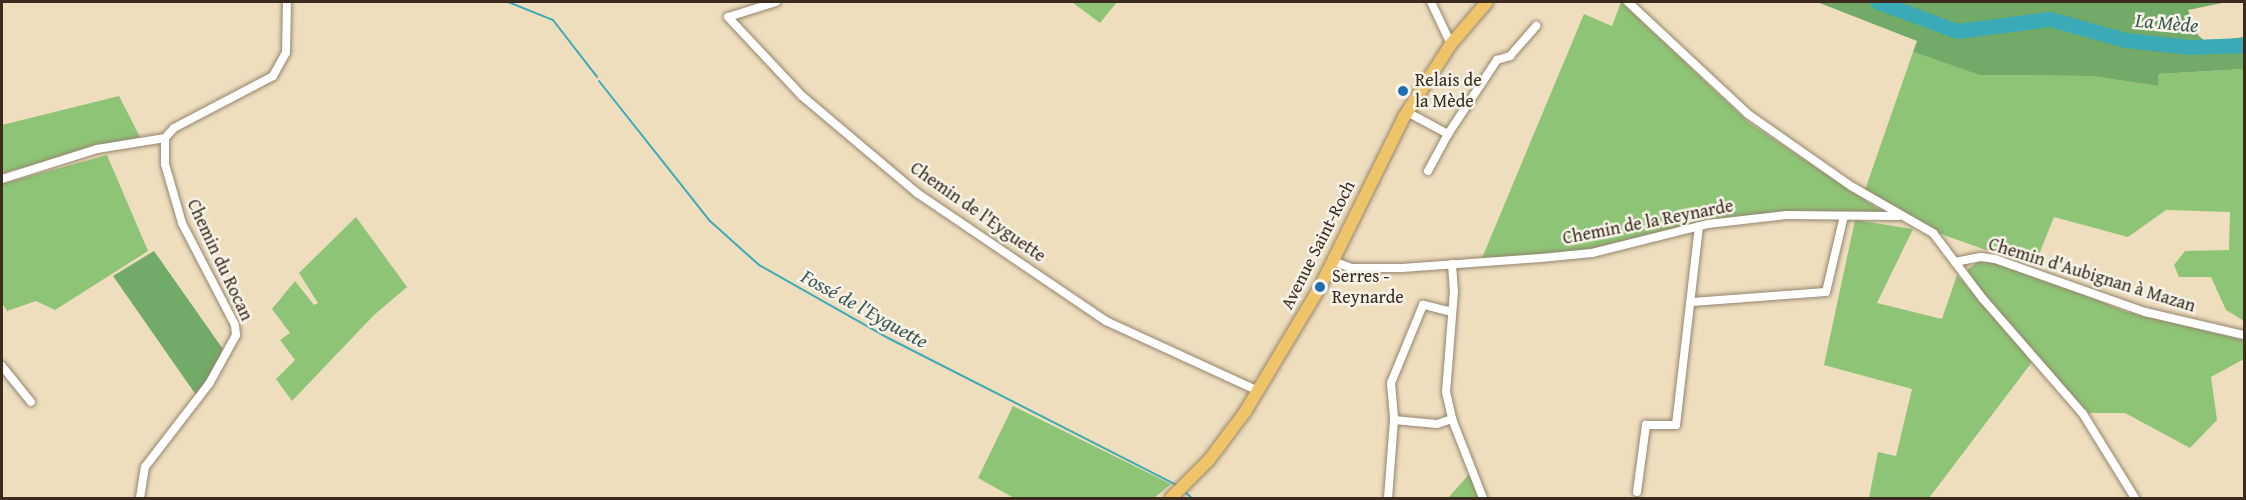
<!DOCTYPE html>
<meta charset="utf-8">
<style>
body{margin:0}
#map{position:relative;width:2246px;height:500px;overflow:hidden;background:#eedebe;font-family:"Gentium Book Plus",serif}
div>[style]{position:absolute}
.green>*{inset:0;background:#8ec476}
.forest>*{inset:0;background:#72aa67}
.stream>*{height:2px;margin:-1px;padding:0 1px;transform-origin:1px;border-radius:1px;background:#3aabb6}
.river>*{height:15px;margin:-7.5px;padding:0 7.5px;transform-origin:7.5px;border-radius:7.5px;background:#3aabb6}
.roads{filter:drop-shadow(0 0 2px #94846e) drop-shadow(0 0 2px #94846e)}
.minor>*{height:8px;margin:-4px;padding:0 4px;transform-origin:4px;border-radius:4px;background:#fff}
.primary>*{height:12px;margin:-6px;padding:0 6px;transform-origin:6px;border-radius:6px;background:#efc469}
.dots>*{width:16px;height:16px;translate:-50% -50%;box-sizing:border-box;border:3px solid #f7f3e8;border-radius:50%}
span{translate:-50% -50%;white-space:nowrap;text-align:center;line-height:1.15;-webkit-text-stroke:5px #f7f3e8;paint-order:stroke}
.poi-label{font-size:18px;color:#3b2a1e}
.left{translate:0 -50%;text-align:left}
.street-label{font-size:18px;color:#3b2a1e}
.water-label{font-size:20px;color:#3b5753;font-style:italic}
.frame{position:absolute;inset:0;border:3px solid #3b2a1e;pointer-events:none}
</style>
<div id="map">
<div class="green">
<div style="clip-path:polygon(1072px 2px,1117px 2px,1100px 23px)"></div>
<div style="clip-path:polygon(1621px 2px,1748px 122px,1886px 214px,1796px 211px,1593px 251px,1482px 258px,1584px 14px,1612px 26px)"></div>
<div style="clip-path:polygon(1913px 52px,1979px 75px,2091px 76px,2158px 86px,2158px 74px,2244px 69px,2244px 321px,2226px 310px,2211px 277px,2179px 277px,2174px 265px,2185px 251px,2229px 250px,2230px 212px,2166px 210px,2128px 237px,2054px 217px,2038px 257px,2020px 262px,1938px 233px,1865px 190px)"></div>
<div style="clip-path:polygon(119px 96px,140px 137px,2px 173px,2px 125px)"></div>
<div style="clip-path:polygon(107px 155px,148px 251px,55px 310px,36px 301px,7px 311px,2px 303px,2px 184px)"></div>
<div style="clip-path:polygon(356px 217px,407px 287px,374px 315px,292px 401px,276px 379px,295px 360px,280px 340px,290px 333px,272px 309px,295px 281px,314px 305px,318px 303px,299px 273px)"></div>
<div style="clip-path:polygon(1855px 220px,1913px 229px,1877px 303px,1942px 319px,1957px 275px,2032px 362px,1929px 498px,1869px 498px,1878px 452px,1896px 456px,1912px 389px,1824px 365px)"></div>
<div style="clip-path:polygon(1978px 262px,1993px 262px,2036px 276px,2127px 312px,2244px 340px,2244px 359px,2211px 377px,2217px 420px,2190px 448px,2125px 413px,2088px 413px,1967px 275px,1968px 269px)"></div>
<div style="clip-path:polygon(1013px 406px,1171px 484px,1154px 498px,1014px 498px,978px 478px)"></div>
<div style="clip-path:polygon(1471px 472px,1478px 498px,1448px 498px)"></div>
</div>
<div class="forest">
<div style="clip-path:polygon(1817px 2px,2227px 2px,2188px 10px,2198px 35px,2206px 42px,2244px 37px,2244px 69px,2158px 74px,2158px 86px,2091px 76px,1979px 75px,1913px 52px,1917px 41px)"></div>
<div style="clip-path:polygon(154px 251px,225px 352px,196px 395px,113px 276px)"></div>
</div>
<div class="stream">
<div style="left:508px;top:2px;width:48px;rotate:21.8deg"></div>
<div style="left:553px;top:20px;width:72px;rotate:52.3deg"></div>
<div style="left:599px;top:81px;width:179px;rotate:51.6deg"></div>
<div style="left:710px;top:221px;width:66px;rotate:41.9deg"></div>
<div style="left:759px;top:265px;width:148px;rotate:29.5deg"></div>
<div style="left:888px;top:338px;width:323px;rotate:27deg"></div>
<div style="left:1186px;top:493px;width:8px;rotate:40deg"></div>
</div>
<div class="river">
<div style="left:1878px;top:2px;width:84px;rotate:20.2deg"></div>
<div style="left:1957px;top:31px;width:94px;rotate:-7.4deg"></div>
<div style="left:2050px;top:19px;width:78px;rotate:15.6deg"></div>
<div style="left:2125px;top:40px;width:66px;rotate:6.1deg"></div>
<div style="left:2191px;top:47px;width:53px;rotate:-2.2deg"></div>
</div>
<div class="roads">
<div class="minor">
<div style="left:776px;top:2px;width:50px;rotate:162.6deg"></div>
<div style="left:728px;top:17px;width:108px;rotate:46.9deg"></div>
<div style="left:802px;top:96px;width:150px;rotate:40.1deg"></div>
<div style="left:917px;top:193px;width:228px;rotate:34.1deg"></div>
<div style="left:1106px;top:321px;width:167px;rotate:24.7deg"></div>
<div style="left:1431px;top:2px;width:47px;rotate:64.5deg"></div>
<div style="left:1628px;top:2px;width:164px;rotate:43deg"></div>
<div style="left:1748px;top:114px;width:126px;rotate:35deg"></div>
<div style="left:1851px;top:186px;width:95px;rotate:29.8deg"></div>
<div style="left:1933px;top:233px;width:83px;rotate:52.9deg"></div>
<div style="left:1983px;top:299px;width:152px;rotate:49deg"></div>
<div style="left:2083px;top:414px;width:99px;rotate:58.2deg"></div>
<div style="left:1407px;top:112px;width:47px;rotate:28.2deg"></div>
<div style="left:1448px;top:134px;width:89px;rotate:-56.5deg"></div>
<div style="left:1497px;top:60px;width:14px;rotate:-17deg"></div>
<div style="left:1510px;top:56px;width:40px;rotate:-49deg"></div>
<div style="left:1428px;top:171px;width:42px;rotate:-61.6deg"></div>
<div style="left:2px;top:179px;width:100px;rotate:-17.5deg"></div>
<div style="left:97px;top:149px;width:69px;rotate:-9.2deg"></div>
<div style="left:1333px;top:261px;width:19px;rotate:21deg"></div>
<div style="left:1351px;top:268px;width:51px"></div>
<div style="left:1402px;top:268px;width:139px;rotate:-4.1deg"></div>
<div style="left:1541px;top:258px;width:51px;rotate:-5.6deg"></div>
<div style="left:1592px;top:253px;width:120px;rotate:-14deg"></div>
<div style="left:1708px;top:224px;width:79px;rotate:-6.6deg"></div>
<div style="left:1786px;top:215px;width:113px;rotate:0.5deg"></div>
<div style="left:1955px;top:262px;width:26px;rotate:-11deg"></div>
<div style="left:1981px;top:257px;width:14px;rotate:8deg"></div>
<div style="left:1995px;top:259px;width:159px;rotate:19.5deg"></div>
<div style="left:2145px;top:312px;width:102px;rotate:13.1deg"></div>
<div style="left:1452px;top:264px;width:27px;rotate:86deg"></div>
<div style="left:1454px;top:291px;width:101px;rotate:94.5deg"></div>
<div style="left:1446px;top:392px;width:28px;rotate:77deg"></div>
<div style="left:1452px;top:419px;width:85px;rotate:68.6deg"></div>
<div style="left:1692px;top:302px;width:134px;rotate:-4.3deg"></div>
<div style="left:1826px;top:292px;width:78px;rotate:-76.7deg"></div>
<div style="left:1452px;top:312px;width:30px;rotate:-166deg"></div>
<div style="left:1423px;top:305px;width:84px;rotate:112.3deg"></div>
<div style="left:1391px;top:383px;width:37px;rotate:85deg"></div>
<div style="left:1394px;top:420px;width:43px;rotate:5.3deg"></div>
<div style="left:1437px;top:424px;width:16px;rotate:-18deg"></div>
<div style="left:2px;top:366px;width:46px;rotate:51.1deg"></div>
<div style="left:1637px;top:492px;width:68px;rotate:-82.3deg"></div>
<div style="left:1646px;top:425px;width:30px"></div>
<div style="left:1676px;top:425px;width:200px;rotate:-83.4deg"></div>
<div style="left:140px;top:498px;width:31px;rotate:-81deg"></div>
<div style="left:145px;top:467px;width:105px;rotate:-52.4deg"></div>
<div style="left:209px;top:384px;width:56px;rotate:-61.1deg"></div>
<div style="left:236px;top:335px;width:10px;rotate:-96deg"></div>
<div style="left:235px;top:325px;width:115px;rotate:-117.5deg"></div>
<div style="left:182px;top:223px;width:61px;rotate:-106.1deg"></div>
<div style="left:165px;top:164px;width:26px;rotate:-90deg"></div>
<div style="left:165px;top:138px;width:13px;rotate:-48deg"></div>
<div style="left:174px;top:128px;width:112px;rotate:-27.7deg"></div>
<div style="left:273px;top:76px;width:26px;rotate:-61deg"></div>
<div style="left:286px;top:53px;width:51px;rotate:-88.9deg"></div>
<div style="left:1388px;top:498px;width:78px;rotate:-85.6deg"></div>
</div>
<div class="primary">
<div style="left:1171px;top:498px;width:54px;rotate:-45deg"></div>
<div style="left:1209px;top:460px;width:60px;rotate:-53.1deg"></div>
<div style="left:1245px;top:412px;width:146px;rotate:-59deg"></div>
<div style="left:1320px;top:287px;width:190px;rotate:-63.7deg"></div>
<div style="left:1404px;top:117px;width:87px;rotate:-57.2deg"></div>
<div style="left:1451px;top:44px;width:55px;rotate:-49.4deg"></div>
</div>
</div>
<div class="dots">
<div style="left:1403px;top:91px;background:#1f6fb2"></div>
<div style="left:1320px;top:287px;background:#1f6fb2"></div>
</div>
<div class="poi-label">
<span class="left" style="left:1415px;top:91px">Relais de<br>la Mède</span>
<span class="left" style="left:1332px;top:287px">Serres -<br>Reynarde</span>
</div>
<div class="street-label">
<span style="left:978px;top:212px;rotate:35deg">Chemin de l'Eyguette</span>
<span style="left:1648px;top:222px;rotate:-11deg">Chemin de la Reynarde</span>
<span style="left:1318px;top:245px;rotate:-63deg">Avenue Saint-Roch</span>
<span style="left:220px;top:260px;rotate:65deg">Chemin du Rocan</span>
<span style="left:2092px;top:275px;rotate:17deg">Chemin d'Aubignan à Mazan</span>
</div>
<div class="water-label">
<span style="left:2167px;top:22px;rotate:5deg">La Mède</span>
<span style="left:865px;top:308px;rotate:29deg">Fossé de l'Eyguette</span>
</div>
<div class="frame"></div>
</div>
